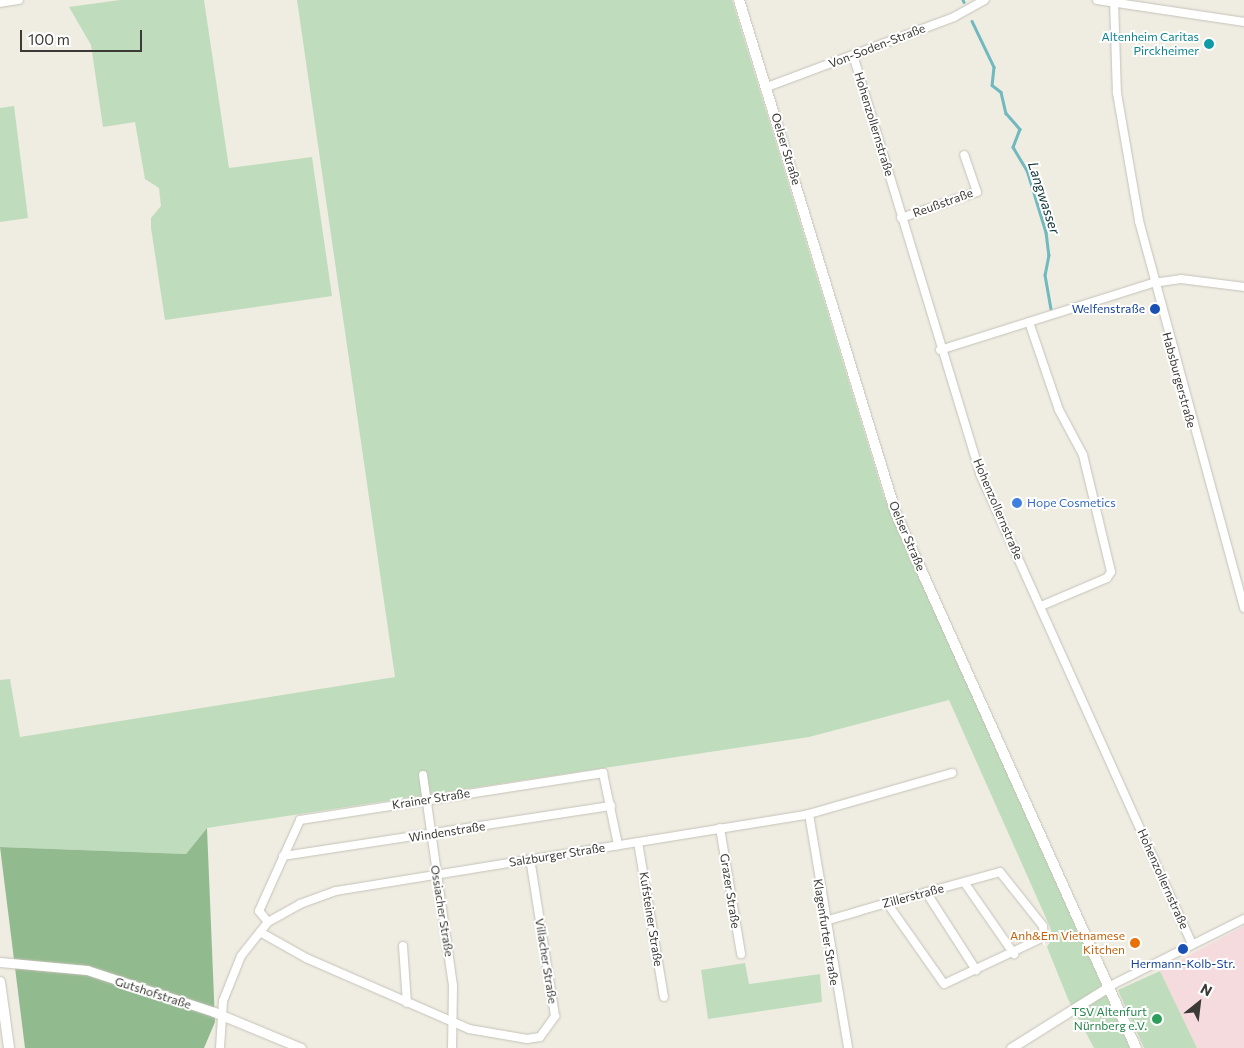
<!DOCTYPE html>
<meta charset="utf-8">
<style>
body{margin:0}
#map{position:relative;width:1244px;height:1048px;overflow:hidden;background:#efece2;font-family:Commissioner,sans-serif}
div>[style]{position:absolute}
.education>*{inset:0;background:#f5dade}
.green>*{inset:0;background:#bfddbc}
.forest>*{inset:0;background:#92ba8f}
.stream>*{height:2.5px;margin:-1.25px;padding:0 1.25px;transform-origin:1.25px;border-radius:1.25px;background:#6fb9bf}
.roads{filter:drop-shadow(0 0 1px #c5c2b8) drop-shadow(0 0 1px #c5c2b8)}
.minor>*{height:8px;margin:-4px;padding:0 4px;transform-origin:4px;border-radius:4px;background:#fff}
.tertiary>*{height:9px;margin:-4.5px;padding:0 4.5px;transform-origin:4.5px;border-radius:4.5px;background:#fff}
.secondary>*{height:10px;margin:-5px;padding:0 5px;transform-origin:5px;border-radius:5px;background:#fff}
.dots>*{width:14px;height:14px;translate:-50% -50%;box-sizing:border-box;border:2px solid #fff;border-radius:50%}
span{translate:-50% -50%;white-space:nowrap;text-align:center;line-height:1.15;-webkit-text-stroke:4px #fff;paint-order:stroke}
.culture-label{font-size:12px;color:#0d838f}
.right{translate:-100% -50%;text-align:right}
.street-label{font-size:12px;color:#3b3a36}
.transit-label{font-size:12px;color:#164399}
.shop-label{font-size:12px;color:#366cbe}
.left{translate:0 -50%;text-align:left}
.food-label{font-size:12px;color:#c56008}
.leisure-label{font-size:12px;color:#27864d}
.water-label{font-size:14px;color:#103538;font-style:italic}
.north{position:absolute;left:1174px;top:978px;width:50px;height:50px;-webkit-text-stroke:4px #fff;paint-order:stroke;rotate:29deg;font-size:14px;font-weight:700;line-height:20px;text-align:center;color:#3b3a36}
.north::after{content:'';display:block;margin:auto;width:18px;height:22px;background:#3b3a36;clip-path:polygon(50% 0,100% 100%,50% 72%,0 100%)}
.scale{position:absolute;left:20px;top:30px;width:122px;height:22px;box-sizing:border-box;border:2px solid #3b3a36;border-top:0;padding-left:6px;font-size:15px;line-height:18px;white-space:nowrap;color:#3b3a36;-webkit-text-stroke:4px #fff;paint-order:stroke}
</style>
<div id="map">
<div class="education">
<div style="clip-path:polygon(1244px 926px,1244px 1048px,1197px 1048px,1160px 971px)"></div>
</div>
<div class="green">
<div style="clip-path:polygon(120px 0,204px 0,229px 168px,312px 157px,332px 296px,165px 320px,151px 228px,151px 218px,161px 206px,159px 188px,145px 179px,135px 122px,103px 127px,91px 45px,69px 7px)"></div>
<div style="clip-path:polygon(297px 0,732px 0,884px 497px,1130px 1048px,1094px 1048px,1068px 999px,1047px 947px,1053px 937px,1050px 927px,949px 700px,809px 737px,207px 828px,186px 854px,0 847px,0 680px,10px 679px,20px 737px,395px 677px)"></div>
<div style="clip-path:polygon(14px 106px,28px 218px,0 222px,0 108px)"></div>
<div style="clip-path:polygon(745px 963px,749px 984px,820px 974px,822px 1002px,708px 1019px,701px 970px)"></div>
<div style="clip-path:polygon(1160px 971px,1197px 1048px,1144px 1048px,1118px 990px)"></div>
</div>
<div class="forest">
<div style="clip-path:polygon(207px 828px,215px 1022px,204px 1048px,25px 1048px,0 847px,186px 854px)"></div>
</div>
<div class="stream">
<div style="left:963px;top:0;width:2px;rotate:63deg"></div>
<div style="left:972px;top:21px;width:51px;rotate:64.4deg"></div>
<div style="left:994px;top:67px;width:18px;rotate:96deg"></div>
<div style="left:992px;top:85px;width:11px;rotate:38deg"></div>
<div style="left:1001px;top:92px;width:22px;rotate:77deg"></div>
<div style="left:1006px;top:113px;width:21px;rotate:49deg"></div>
<div style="left:1020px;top:129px;width:19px;rotate:111deg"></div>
<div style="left:1013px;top:147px;width:27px;rotate:59deg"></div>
<div style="left:1027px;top:170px;width:65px;rotate:73deg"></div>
<div style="left:1046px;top:232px;width:23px;rotate:83deg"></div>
<div style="left:1049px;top:255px;width:20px;rotate:101deg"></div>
<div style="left:1045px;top:275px;width:34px;rotate:80deg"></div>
</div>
<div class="roads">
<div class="minor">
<div style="left:1097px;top:0;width:149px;rotate:8.5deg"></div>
<div style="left:1114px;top:0;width:93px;rotate:88.2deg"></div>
<div style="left:1117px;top:93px;width:130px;rotate:80.2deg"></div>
<div style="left:1139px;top:221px;width:401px;rotate:74.8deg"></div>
<div style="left:0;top:3px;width:19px;rotate:-9deg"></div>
<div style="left:853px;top:55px;width:438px;rotate:73.1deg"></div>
<div style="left:980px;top:474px;width:516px;rotate:65.72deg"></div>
<div style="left:767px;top:87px;width:200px;rotate:-20.5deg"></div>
<div style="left:954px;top:17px;width:35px;rotate:-29deg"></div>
<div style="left:901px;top:218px;width:80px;rotate:-18.9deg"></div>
<div style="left:977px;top:192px;width:39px;rotate:-109deg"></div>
<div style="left:1029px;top:322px;width:93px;rotate:71.2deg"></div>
<div style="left:1059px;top:410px;width:51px;rotate:61.9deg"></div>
<div style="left:1083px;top:455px;width:120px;rotate:76.5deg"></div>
<div style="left:1111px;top:572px;width:7px;rotate:124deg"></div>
<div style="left:1107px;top:578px;width:72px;rotate:157deg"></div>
<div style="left:940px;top:350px;width:223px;rotate:-17.5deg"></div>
<div style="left:1153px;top:283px;width:28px;rotate:-8deg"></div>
<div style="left:1181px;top:279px;width:64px;rotate:7.2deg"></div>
<div style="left:423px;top:775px;width:213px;rotate:81.9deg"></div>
<div style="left:453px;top:986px;width:62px;rotate:90.9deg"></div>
<div style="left:809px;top:814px;width:237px;rotate:80.5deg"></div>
<div style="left:720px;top:828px;width:128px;rotate:80.5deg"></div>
<div style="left:638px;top:842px;width:157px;rotate:80.5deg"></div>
<div style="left:283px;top:856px;width:332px;rotate:-8.7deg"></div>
<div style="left:964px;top:882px;width:88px;rotate:55.2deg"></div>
<div style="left:926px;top:892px;width:93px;rotate:57.3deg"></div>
<div style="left:825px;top:921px;width:35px;rotate:-16deg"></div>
<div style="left:859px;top:911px;width:29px;rotate:-16deg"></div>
<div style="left:887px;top:903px;width:117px;rotate:-15.3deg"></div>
<div style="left:1000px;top:872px;width:69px;rotate:51.5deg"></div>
<div style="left:1043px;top:926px;width:11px;rotate:85deg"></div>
<div style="left:1044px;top:937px;width:110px;rotate:154.8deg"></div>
<div style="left:944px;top:984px;width:99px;rotate:-125.1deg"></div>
<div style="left:268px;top:922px;width:14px;rotate:-129deg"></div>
<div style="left:259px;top:911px;width:100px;rotate:-65.7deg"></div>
<div style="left:300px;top:820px;width:307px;rotate:-8.8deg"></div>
<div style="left:603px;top:773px;width:74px;rotate:78.2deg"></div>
<div style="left:260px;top:932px;width:53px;rotate:29.5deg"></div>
<div style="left:306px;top:958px;width:178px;rotate:23.5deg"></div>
<div style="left:469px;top:1029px;width:59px;rotate:9.8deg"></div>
<div style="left:527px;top:1039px;width:13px;rotate:-9deg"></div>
<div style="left:540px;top:1037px;width:26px;rotate:-54deg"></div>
<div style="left:555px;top:1016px;width:159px;rotate:-99deg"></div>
<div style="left:403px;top:946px;width:57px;rotate:86deg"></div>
<div style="left:1110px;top:986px;width:150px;rotate:-26.6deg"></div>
<div style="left:220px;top:1048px;width:47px;rotate:-86.3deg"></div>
<div style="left:223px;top:1001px;width:48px;rotate:-68.2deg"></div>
<div style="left:241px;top:956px;width:43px;rotate:-51.5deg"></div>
<div style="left:268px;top:922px;width:37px;rotate:-29deg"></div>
<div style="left:300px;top:904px;width:38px;rotate:-20deg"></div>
<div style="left:336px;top:891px;width:479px;rotate:-9.2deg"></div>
<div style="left:809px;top:814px;width:149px;rotate:-16deg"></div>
</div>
<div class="tertiary">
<div style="left:0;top:962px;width:87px;rotate:5.3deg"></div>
<div style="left:87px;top:970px;width:134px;rotate:18.3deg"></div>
<div style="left:214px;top:1012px;width:94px;rotate:22.5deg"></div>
<div style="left:1011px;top:1048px;width:117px;rotate:-32.1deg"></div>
</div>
<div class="secondary">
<div style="left:739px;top:0;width:537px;rotate:73.01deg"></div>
<div style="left:896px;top:514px;width:585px;rotate:65.8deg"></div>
<div style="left:0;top:982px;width:67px;rotate:82.2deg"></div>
</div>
</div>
<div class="dots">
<div style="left:1209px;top:44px;background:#0f9aa8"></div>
<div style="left:1155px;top:309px;background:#1a4fb4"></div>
<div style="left:1017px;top:503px;background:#3f7fe0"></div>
<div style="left:1135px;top:943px;background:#e8710a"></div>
<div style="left:1183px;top:949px;background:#1a4fb4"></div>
<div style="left:1157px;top:1019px;background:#2e9e5b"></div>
</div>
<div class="culture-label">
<span class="right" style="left:1199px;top:44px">Altenheim Caritas<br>Pirckheimer</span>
</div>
<div class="street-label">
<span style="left:877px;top:46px;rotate:-21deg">Von-Soden-Straße</span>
<span style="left:874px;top:124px;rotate:73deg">Hohenzollernstraße</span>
<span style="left:786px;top:149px;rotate:73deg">Oelser Straße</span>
<span style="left:943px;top:203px;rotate:-20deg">Reußstraße</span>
<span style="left:1179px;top:380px;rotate:75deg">Habsburgerstraße</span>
<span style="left:998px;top:509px;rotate:67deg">Hohenzollernstraße</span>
<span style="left:907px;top:536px;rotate:67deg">Oelser Straße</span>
<span style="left:431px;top:799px;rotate:-9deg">Krainer Straße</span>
<span style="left:447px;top:832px;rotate:-9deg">Windenstraße</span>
<span style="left:557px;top:855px;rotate:-9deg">Salzburger Straße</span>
<span style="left:1163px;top:879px;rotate:66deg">Hohenzollernstraße</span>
<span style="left:730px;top:891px;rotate:81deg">Grazer Straße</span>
<span style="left:913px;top:896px;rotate:-15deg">Zillerstraße</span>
<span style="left:442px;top:911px;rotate:81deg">Ossiacher Straße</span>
<span style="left:651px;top:919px;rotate:81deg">Kufsteiner Straße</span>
<span style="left:826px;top:932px;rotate:81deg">Klagenfurter Straße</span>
<span style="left:546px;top:961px;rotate:81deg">Villacher Straße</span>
<span style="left:153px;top:993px;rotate:18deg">Gutshofstraße</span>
</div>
<div class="transit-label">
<span class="right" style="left:1145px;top:309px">Welfenstraße</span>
<span style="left:1183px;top:964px">Hermann-Kolb-Str.</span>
</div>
<div class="shop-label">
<span class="left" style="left:1027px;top:503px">Hope Cosmetics</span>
</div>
<div class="food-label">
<span class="right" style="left:1125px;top:943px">Anh&amp;Em Vietnamese<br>Kitchen</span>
</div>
<div class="leisure-label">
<span class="right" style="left:1147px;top:1019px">TSV Altenfurt<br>Nürnberg e.V.</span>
</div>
<div class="water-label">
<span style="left:1044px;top:198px;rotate:72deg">Langwasser</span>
</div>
<div class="north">N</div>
<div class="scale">100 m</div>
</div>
